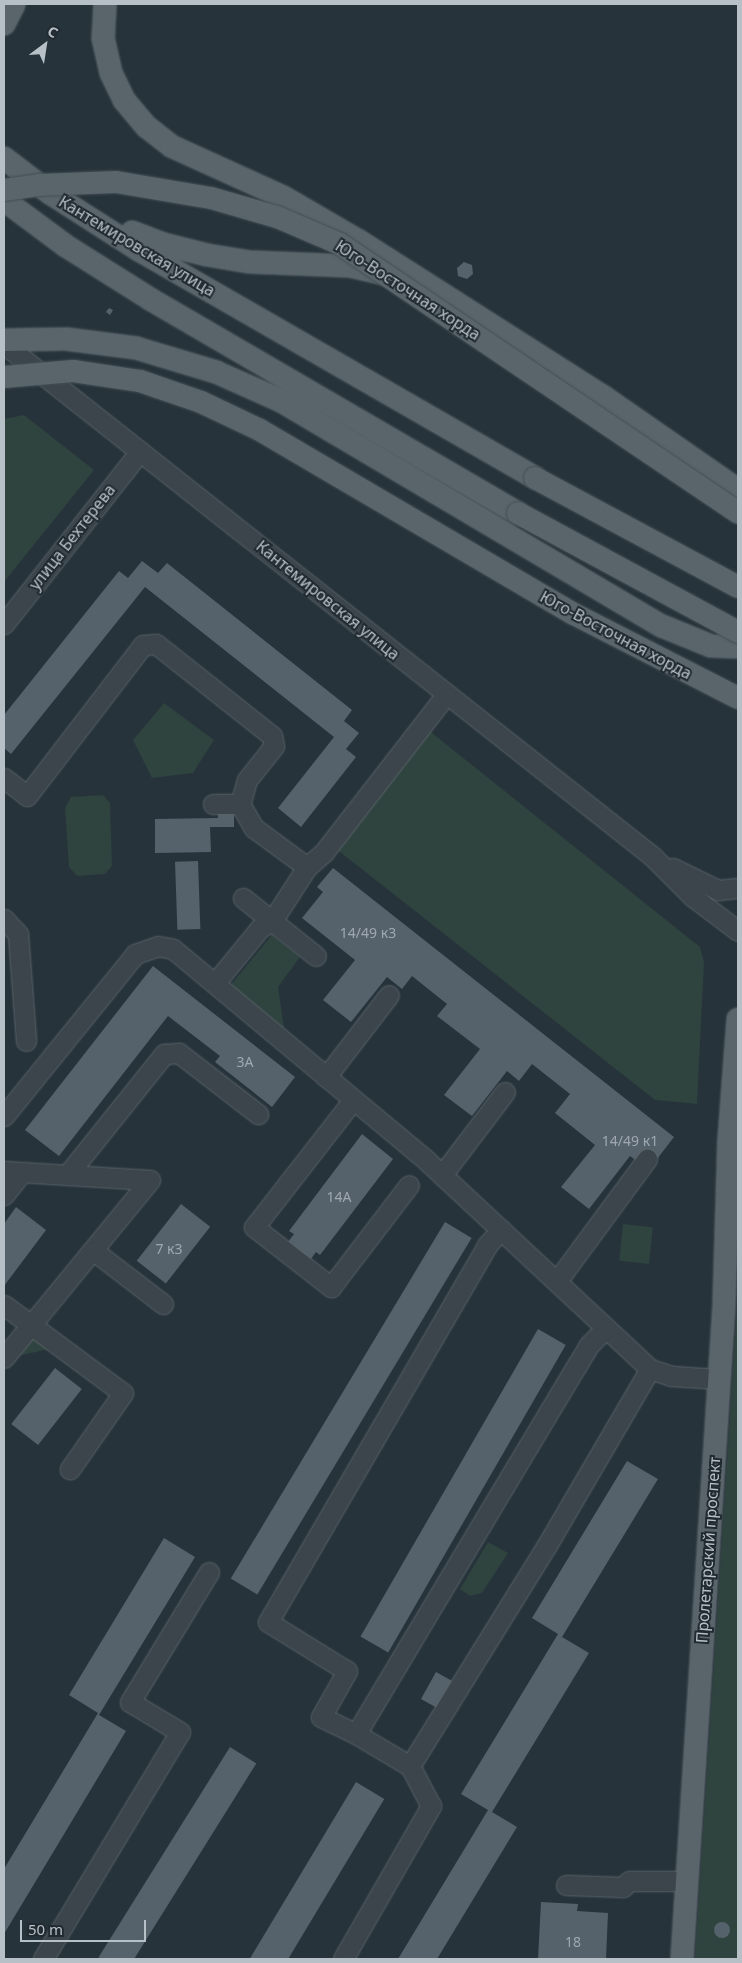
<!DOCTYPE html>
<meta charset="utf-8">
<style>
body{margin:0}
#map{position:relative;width:742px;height:1963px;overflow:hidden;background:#27333b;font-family:"Noto Sans",sans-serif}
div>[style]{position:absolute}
.green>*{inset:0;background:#2f433f;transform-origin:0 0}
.building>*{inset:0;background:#56626b;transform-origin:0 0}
.round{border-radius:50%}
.roads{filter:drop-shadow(0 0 1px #596369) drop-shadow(0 0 1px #596369)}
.minor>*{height:19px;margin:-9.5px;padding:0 9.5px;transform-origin:9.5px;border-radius:9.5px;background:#3b454b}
.major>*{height:22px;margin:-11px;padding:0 11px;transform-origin:11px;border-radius:11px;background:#59646b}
.bridges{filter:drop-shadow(0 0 1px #444e54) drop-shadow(0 0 1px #444e54)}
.major-bridge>*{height:22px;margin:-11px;padding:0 11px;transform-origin:11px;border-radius:11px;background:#59646b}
span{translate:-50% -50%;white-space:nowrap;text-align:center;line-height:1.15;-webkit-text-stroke:4px #202a30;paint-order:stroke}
.number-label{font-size:14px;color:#9fa8b0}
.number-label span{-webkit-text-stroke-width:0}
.street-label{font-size:16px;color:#b7c0c7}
.frame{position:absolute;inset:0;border:5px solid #b7c0c7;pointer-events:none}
.north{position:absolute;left:20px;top:20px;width:50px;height:50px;-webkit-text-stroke:4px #202a30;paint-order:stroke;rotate:31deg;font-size:14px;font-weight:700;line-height:20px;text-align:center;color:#b7c0c7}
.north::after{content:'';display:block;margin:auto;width:18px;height:22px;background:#b7c0c7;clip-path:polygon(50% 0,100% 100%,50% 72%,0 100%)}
.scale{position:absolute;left:20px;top:1920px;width:126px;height:22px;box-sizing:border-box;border:2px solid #b7c0c7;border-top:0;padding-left:6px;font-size:15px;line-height:18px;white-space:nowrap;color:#b7c0c7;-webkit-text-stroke:4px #202a30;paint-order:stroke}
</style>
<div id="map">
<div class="green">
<div style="clip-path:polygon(24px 415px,94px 470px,4px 582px,4px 419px)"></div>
<div style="clip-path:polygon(164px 703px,214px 740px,193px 773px,152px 778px,133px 740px)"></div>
<div style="clip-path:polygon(427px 729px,700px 947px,704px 962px,697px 1104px,655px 1100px,335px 848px)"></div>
<div style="clip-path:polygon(103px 795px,110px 803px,112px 866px,105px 874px,77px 876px,69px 867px,65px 808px,71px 797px)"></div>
<div style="clip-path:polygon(272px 935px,300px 957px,278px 987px,285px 1035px,229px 987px)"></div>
<div style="left:623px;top:1224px;width:30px;height:37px;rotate:6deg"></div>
<div style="clip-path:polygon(738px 1293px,738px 1959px,695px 1959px)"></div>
<div style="clip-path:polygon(31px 1332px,54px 1348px,8px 1358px)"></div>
<div style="clip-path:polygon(488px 1542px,508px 1553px,482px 1593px,470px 1596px,460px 1589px)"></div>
</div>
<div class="building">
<div style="clip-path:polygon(464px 262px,472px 265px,473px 274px,467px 279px,458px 276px,457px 268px)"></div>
<div style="clip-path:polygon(109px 308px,113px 310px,110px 315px,106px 312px)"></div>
<div style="clip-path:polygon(142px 561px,158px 573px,167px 563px,352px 710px,344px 721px,359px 733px,346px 749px,356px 757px,301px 827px,278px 808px,334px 737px,145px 587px,11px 754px,4px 748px,4px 715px,119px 571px,128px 578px)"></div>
<div style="clip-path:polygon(218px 808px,234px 808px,234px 827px,210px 827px,211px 852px,155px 853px,155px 819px,218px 818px)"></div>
<div style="left:198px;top:861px;width:68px;height:23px;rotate:88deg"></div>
<div style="clip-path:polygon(333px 868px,674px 1137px,657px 1159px,647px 1150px,638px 1162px,630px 1156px,589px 1209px,561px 1187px,595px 1145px,555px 1113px,570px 1094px,532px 1064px,519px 1081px,507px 1071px,472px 1116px,444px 1095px,480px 1049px,437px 1016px,447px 1004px,412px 976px,402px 989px,387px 977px,351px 1022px,323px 1000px,355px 960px,302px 918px,323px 892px,317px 887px)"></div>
<div style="clip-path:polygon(153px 966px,295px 1077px,272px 1107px,215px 1062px,220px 1056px,168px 1016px,59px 1156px,25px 1130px)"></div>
<div style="clip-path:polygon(362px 1134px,393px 1159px,320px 1255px,316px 1252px,311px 1259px,288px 1242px,294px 1234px,289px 1231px)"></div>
<div style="left:181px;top:1204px;width:37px;height:72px;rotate:38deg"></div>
<div style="clip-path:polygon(16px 1207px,46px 1230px,4px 1286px,4px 1224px)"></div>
<div style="left:445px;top:1222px;width:31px;height:416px;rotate:31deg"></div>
<div style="left:538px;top:1329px;width:32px;height:355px;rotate:30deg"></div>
<div style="left:55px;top:1368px;width:34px;height:71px;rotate:38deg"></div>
<div style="clip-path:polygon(627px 1461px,658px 1479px,562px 1637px,589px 1653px,492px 1812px,517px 1827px,437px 1959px,398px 1959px,488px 1810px,461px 1794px,558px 1634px,532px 1618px)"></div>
<div style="clip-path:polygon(164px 1538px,195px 1557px,99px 1715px,126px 1731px,4px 1934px,4px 1869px,98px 1713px,69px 1695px)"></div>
<div style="left:436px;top:1672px;width:18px;height:31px;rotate:29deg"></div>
<div style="left:230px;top:1747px;width:31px;height:248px;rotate:32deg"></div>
<div style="left:356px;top:1782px;width:33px;height:207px;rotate:31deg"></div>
<div style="clip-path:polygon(541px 1902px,578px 1904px,577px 1911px,608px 1913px,606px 1959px,538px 1959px)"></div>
<div class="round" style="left:714px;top:1922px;width:16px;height:16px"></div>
</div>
<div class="roads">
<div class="minor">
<div style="left:4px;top:344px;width:826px;rotate:38.31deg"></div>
<div style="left:652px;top:856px;width:58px;rotate:45deg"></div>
<div style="left:693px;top:897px;width:56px;rotate:37.1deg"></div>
<div style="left:4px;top:624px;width:220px;rotate:-51.8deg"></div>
<div style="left:4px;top:778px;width:29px;rotate:38deg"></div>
<div style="left:27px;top:796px;width:190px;rotate:-52.5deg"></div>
<div style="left:143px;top:645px;width:13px;rotate:-4deg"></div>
<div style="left:156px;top:644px;width:148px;rotate:38.4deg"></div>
<div style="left:272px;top:736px;width:10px;rotate:79deg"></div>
<div style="left:274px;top:746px;width:43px;rotate:128.5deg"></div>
<div style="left:247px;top:780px;width:25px;rotate:106deg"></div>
<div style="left:240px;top:804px;width:28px;rotate:60deg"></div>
<div style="left:254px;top:828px;width:66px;rotate:36.3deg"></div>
<div style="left:213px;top:804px;width:27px"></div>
<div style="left:673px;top:868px;width:50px;rotate:26.1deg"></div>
<div style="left:718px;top:890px;width:20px;rotate:-6deg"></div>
<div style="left:243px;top:898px;width:93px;rotate:38.5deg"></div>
<div style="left:4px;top:919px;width:21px;rotate:47deg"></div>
<div style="left:18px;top:934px;width:107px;rotate:85.7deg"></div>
<div style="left:215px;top:983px;width:71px;rotate:-50.7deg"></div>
<div style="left:260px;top:928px;width:14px;rotate:-30deg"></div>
<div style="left:272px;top:921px;width:64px;rotate:-57.1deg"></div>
<div style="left:307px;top:867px;width:23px;rotate:-41deg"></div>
<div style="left:324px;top:852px;width:199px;rotate:-52.2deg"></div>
<div style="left:326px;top:1077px;width:103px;rotate:-52.5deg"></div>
<div style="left:353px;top:1100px;width:161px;rotate:127.9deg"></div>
<div style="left:254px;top:1227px;width:98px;rotate:37.9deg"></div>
<div style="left:331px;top:1287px;width:128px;rotate:-52.6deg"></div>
<div style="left:4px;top:1116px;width:208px;rotate:-51deg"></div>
<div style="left:135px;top:954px;width:24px;rotate:-19deg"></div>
<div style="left:158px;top:946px;width:15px;rotate:11deg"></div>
<div style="left:173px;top:949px;width:331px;rotate:39.8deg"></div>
<div style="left:427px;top:1161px;width:305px;rotate:43deg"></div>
<div style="left:650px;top:1369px;width:23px;rotate:18deg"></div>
<div style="left:672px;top:1376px;width:47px;rotate:3.7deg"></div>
<div style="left:4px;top:1171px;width:146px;rotate:3.5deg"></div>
<div style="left:150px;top:1180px;width:230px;rotate:129.4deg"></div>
<div style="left:68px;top:1174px;width:154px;rotate:-51.3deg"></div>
<div style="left:164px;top:1054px;width:15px;rotate:-4deg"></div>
<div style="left:179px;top:1053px;width:100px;rotate:37.7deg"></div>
<div style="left:442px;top:1175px;width:104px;rotate:-52.8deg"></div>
<div style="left:4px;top:1195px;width:23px;rotate:-52deg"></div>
<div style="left:18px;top:1177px;width:5px;rotate:-101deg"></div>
<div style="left:94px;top:1251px;width:87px;rotate:37.5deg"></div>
<div style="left:557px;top:1281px;width:152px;rotate:-53.6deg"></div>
<div style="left:4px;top:1305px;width:148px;rotate:36.5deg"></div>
<div style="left:123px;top:1393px;width:93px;rotate:124.9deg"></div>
<div style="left:356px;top:1734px;width:39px;rotate:-154deg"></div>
<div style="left:321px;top:1717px;width:53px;rotate:-60.5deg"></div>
<div style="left:347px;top:1671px;width:93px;rotate:-148.2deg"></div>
<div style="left:268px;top:1622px;width:436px;rotate:-59.8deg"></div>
<div style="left:487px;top:1245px;width:21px;rotate:-47deg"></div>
<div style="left:410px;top:1766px;width:63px;rotate:-149.3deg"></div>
<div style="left:356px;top:1734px;width:430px;rotate:-59.1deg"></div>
<div style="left:577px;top:1365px;width:23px;rotate:-59deg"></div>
<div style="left:589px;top:1345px;width:24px;rotate:-45deg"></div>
<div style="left:566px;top:1885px;width:57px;rotate:2deg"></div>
<div style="left:623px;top:1887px;width:8px;rotate:-45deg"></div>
<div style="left:629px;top:1881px;width:57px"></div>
<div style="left:43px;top:1959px;width:265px;rotate:-58.9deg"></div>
<div style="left:180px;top:1732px;width:58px;rotate:-149deg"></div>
<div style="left:130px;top:1702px;width:152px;rotate:-58.7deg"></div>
<div style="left:343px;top:1959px;width:177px;rotate:-60.1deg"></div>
<div style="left:431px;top:1806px;width:45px;rotate:-117.7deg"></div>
<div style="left:410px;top:1766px;width:260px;rotate:-58.2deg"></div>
<div style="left:547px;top:1545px;width:204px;rotate:-59.7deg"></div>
</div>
<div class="major">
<div style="left:105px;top:4px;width:34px;rotate:93deg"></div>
<div style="left:103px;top:38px;width:36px;rotate:77deg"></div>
<div style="left:111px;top:73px;width:30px;rotate:64deg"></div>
<div style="left:124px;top:100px;width:35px;rotate:50deg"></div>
<div style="left:147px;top:127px;width:31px;rotate:38deg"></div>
<div style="left:171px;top:146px;width:125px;rotate:24.5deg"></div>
<div style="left:285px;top:198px;width:86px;rotate:30.2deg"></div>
<div style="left:359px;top:241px;width:290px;rotate:32.5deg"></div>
<div style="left:604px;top:397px;width:163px;rotate:34.8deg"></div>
<div style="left:4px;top:24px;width:22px;rotate:-63deg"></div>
<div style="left:4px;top:158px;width:58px;rotate:37.3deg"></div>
<div style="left:50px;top:193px;width:106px;rotate:32.6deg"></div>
<div style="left:139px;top:250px;width:457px;rotate:29.9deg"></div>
<div style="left:4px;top:200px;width:77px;rotate:36.6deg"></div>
<div style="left:66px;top:246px;width:99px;rotate:32.2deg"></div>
<div style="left:150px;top:299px;width:426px;rotate:30.2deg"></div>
<div style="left:132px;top:232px;width:33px;rotate:21deg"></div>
<div style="left:163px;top:244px;width:45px;rotate:14deg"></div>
<div style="left:207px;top:255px;width:44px;rotate:9.2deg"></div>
<div style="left:250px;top:262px;width:100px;rotate:2.3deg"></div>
<div style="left:350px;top:266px;width:35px;rotate:13deg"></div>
<div style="left:4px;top:340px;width:62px;rotate:-0.9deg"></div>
<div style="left:66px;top:339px;width:71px;rotate:7.3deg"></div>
<div style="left:136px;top:348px;width:84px;rotate:16.7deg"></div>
<div style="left:216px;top:372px;width:71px;rotate:24deg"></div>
<div style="left:281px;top:401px;width:442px;rotate:30.6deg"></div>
<div style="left:662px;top:626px;width:53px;rotate:22.2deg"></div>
<div style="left:711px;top:646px;width:27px;rotate:2deg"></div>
<div style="left:682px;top:1959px;width:654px;rotate:-86.32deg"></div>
<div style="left:724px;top:1306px;width:166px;rotate:-88.3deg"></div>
<div style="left:729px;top:1140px;width:121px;rotate:-85.7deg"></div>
</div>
</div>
<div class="bridges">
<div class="major-bridge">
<div style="left:4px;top:190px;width:35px;rotate:-8deg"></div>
<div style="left:39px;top:185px;width:77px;rotate:-2.2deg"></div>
<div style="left:116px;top:182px;width:96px;rotate:9.6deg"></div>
<div style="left:211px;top:198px;width:69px;rotate:16.1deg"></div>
<div style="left:277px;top:217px;width:69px;rotate:23.2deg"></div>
<div style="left:340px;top:244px;width:480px;rotate:34deg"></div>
<div style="left:4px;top:377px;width:69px;rotate:-5deg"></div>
<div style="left:73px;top:371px;width:68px;rotate:8.5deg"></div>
<div style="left:140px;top:381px;width:65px;rotate:19deg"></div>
<div style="left:201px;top:402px;width:65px;rotate:25.4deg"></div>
<div style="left:260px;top:430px;width:362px;rotate:30.4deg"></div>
<div style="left:572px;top:613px;width:186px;rotate:27.1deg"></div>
<div style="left:535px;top:478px;width:230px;rotate:28.2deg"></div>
<div style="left:518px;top:513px;width:250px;rotate:28.4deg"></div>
</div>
</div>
<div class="number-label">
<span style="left:368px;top:933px">14/49 к3</span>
<span style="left:245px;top:1062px">3А</span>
<span style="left:630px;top:1141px">14/49 к1</span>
<span style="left:339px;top:1197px">14А</span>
<span style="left:169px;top:1249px">7 к3</span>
<span style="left:573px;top:1942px">18</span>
</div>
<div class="street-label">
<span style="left:137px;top:246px;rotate:31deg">Кантемировская улица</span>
<span style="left:408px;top:290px;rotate:33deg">Юго-Восточная хорда</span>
<span style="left:72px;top:537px;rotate:-52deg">улица Бехтерева</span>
<span style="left:328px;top:600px;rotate:39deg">Кантемировская улица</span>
<span style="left:616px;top:635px;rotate:28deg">Юго-Восточная хорда</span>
<span style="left:708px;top:1550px;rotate:-86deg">Пролетарский проспект</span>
</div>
<div class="frame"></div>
<div class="north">С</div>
<div class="scale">50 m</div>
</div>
